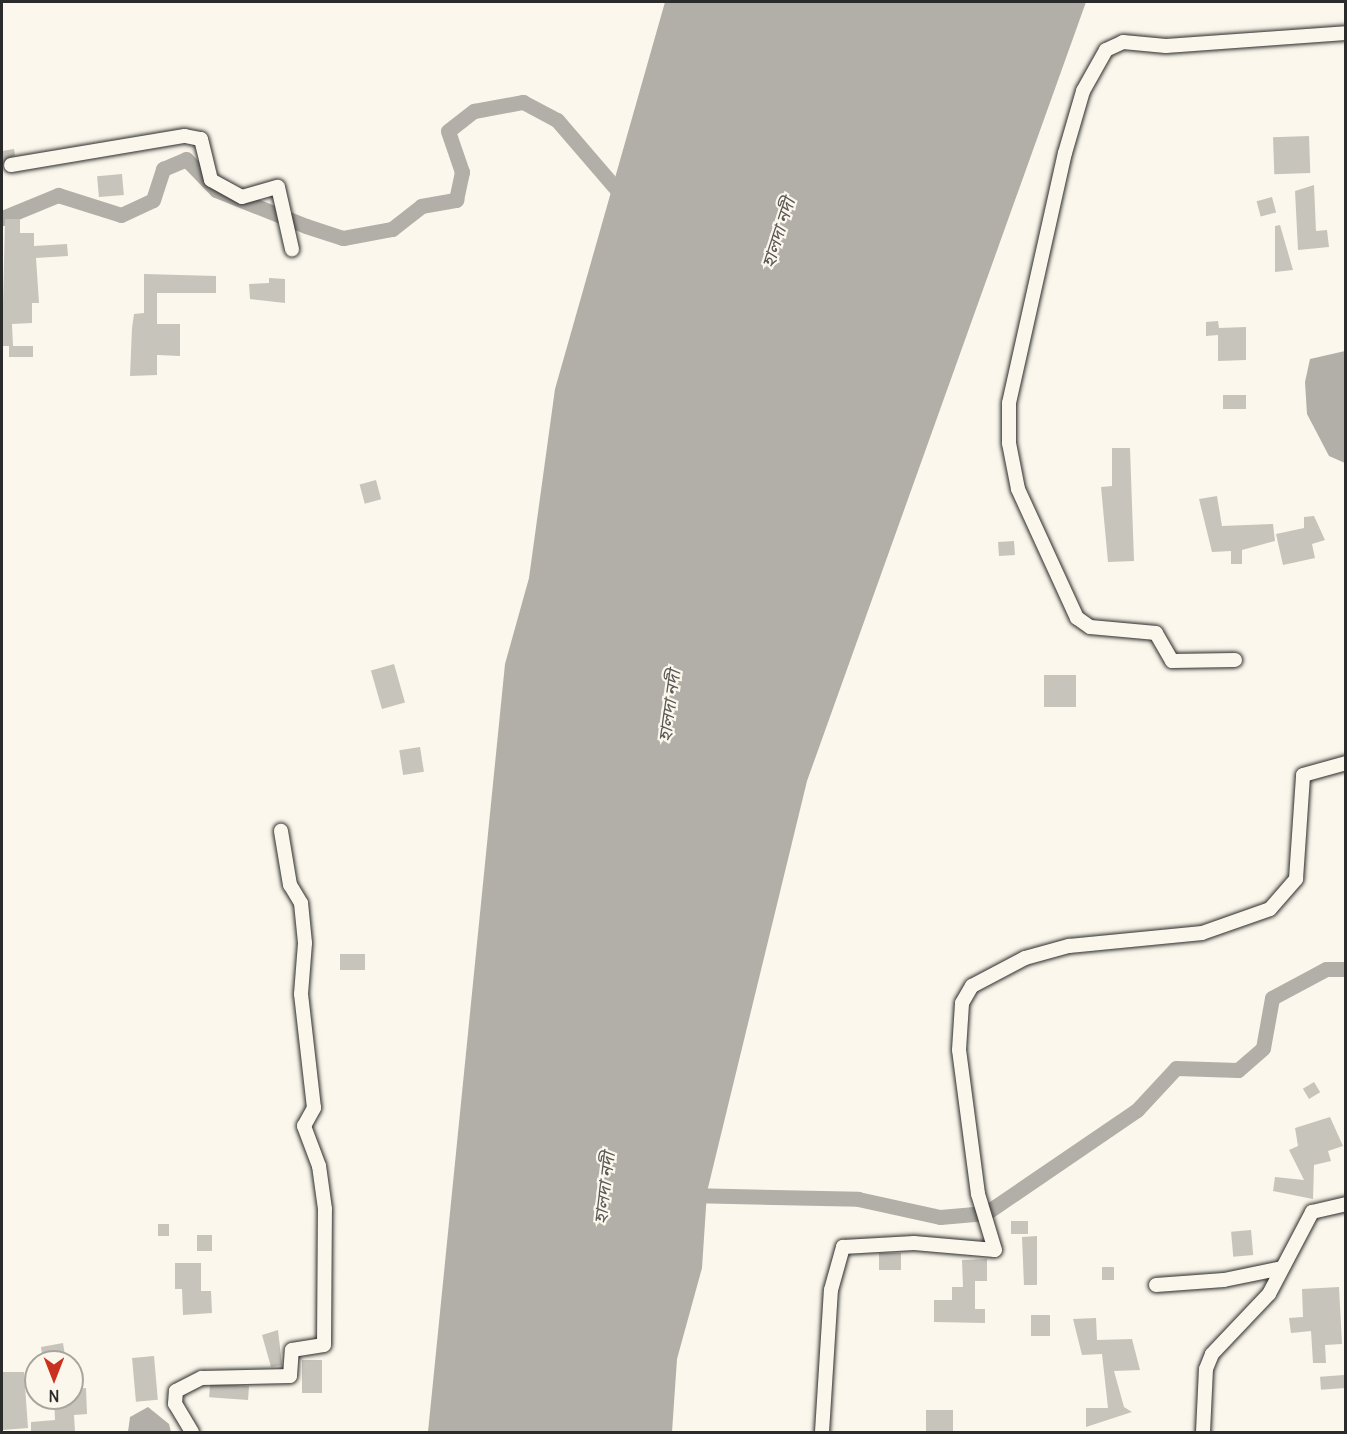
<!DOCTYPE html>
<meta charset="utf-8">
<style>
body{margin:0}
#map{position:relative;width:1347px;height:1434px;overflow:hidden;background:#fbf7ec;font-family:Delius,"Noto Sans Bengali",sans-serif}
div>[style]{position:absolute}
.water>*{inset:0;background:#b1afa7}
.canal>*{height:15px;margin:-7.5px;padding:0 7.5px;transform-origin:7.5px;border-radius:7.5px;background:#b1afa7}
.building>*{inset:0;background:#c7c4bc;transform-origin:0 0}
.roads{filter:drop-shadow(0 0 2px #2b2b2b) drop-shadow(0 0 2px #2b2b2b)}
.street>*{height:14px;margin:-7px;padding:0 7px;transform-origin:7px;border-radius:7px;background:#fbf7ec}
span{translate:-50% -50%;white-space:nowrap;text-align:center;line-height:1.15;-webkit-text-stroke:4.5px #fbf7ec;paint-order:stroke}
.water-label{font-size:18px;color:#5a5956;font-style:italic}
.frame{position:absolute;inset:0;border:3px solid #2b2b2b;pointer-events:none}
.north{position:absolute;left:24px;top:1350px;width:60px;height:60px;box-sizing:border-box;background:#fbf7ec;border:2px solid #a8a59f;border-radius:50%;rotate:180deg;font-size:16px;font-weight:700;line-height:24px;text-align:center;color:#2b2b2b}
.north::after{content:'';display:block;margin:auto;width:21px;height:27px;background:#c8321e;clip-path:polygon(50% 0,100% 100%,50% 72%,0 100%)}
</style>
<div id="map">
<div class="water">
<div style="clip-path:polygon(665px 2px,1086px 2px,807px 781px,707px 1192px,702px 1268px,677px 1359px,672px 1432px,428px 1432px,505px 664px,529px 578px,555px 389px)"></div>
<div style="clip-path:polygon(1345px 351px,1346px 351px,1345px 463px,1329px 456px,1307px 414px,1305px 382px,1310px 359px)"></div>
<div style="clip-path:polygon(148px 1407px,169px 1424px,171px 1432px,128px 1432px,130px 1417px)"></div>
</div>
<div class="canal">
<div style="left:2px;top:218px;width:61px;rotate:-22.3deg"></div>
<div style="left:58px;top:195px;width:66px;rotate:17.6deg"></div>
<div style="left:121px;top:215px;width:35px;rotate:-25deg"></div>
<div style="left:153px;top:200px;width:33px;rotate:-72deg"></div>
<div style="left:163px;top:169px;width:25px;rotate:-23deg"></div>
<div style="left:186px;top:159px;width:43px;rotate:45.9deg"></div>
<div style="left:216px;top:190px;width:97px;rotate:21.8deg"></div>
<div style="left:306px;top:226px;width:39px;rotate:18deg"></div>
<div style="left:343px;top:238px;width:50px;rotate:-10.4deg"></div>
<div style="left:392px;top:229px;width:37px;rotate:-38deg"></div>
<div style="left:421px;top:206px;width:36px;rotate:-10deg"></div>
<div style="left:456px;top:200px;width:29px;rotate:-78deg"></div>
<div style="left:462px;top:172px;width:43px;rotate:-108.9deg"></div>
<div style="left:448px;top:131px;width:33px;rotate:-38deg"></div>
<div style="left:474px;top:111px;width:50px;rotate:-10.4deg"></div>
<div style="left:523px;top:102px;width:38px;rotate:28deg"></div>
<div style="left:557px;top:120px;width:104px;rotate:49.3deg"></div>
<div style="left:688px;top:1195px;width:170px;rotate:1.3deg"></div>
<div style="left:858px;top:1199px;width:84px;rotate:12.4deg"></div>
<div style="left:940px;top:1217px;width:46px;rotate:-5deg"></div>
<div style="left:986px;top:1213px;width:183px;rotate:-34.3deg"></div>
<div style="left:1137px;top:1110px;width:57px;rotate:-47.1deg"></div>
<div style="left:1176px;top:1068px;width:62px;rotate:1.8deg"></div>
<div style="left:1238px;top:1070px;width:33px;rotate:-41deg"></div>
<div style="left:1263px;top:1048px;width:51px;rotate:-79.8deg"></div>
<div style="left:1272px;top:998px;width:61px;rotate:-28.2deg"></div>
<div style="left:1326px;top:969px;width:20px"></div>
</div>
<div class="building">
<div style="left:1309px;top:136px;width:37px;height:36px;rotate:88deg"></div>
<div style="clip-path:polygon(14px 149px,15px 155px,2px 165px,2px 151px)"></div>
<div style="left:122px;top:174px;width:21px;height:25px;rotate:85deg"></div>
<div style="clip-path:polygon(1314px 185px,1316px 231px,1327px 230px,1329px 247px,1298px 250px,1295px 191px)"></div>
<div style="left:1272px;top:197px;width:16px;height:16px;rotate:75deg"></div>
<div style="clip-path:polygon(5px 219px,20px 219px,20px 233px,34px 233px,34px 246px,67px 244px,68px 256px,36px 258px,39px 303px,32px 303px,32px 323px,12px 324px,13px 346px,2px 346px)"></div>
<div style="clip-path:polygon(1280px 225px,1293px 270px,1275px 272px,1275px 226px)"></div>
<div style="clip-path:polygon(144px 274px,216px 276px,216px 293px,157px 293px,157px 324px,180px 324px,180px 356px,157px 355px,157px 375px,130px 376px,132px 328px,134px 314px,144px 313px)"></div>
<div style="clip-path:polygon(269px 278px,285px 279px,285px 303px,250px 299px,249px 284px,269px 283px)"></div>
<div style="clip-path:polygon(1218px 321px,1219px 328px,1246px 327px,1246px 360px,1218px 361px,1218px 335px,1206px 336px,1206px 322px)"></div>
<div style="left:9px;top:346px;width:24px;height:11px"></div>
<div style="left:1223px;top:395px;width:23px;height:14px"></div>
<div style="clip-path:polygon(1112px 448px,1130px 448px,1134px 561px,1108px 562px,1101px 487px,1112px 486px)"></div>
<div style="left:376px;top:480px;width:20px;height:17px;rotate:75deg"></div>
<div style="clip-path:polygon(1217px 496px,1222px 526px,1273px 524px,1275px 541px,1242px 550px,1242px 564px,1231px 564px,1231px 551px,1212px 552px,1199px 499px)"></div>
<div style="clip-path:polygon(1314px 516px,1325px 540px,1312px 544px,1315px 558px,1283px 565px,1276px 534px,1304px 528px,1304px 517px)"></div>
<div style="left:1014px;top:541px;width:14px;height:16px;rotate:86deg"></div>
<div style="left:394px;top:664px;width:40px;height:24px;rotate:74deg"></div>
<div style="left:1076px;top:675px;width:32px;height:32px;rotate:90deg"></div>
<div style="left:420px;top:747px;width:25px;height:21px;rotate:81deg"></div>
<div style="left:340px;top:954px;width:25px;height:16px"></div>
<div style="left:1314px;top:1082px;width:12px;height:13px;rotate:59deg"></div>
<div style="clip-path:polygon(1330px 1117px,1343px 1146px,1328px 1151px,1331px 1161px,1314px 1165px,1313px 1199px,1273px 1191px,1275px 1177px,1304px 1180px,1289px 1150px,1298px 1146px,1295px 1128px)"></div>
<div style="left:1011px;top:1221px;width:17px;height:13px"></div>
<div style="left:158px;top:1224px;width:11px;height:12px"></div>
<div style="left:1251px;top:1230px;width:25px;height:20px;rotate:85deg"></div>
<div style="left:197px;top:1235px;width:15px;height:16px"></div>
<div style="clip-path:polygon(1037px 1236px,1037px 1285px,1024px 1285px,1022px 1237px)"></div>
<div style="left:901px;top:1253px;width:17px;height:22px;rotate:90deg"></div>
<div style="clip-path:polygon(987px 1259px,987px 1281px,975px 1281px,975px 1309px,985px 1309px,985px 1323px,934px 1322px,934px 1300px,952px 1300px,952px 1287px,963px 1287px,962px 1260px)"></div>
<div style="clip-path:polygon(175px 1263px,201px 1263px,201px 1291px,211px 1291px,212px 1313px,183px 1315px,182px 1289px,175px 1289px)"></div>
<div style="left:1102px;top:1267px;width:12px;height:13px"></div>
<div style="clip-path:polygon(1339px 1287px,1342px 1344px,1325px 1345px,1326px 1363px,1313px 1363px,1311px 1331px,1291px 1333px,1289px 1318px,1303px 1317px,1302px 1289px)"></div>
<div style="left:1031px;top:1315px;width:19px;height:21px"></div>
<div style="clip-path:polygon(1096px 1318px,1097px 1340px,1132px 1339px,1140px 1370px,1114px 1371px,1124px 1407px,1132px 1412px,1086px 1427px,1086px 1408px,1108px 1408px,1102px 1354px,1082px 1355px,1073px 1319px)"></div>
<div style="clip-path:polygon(278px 1330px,282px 1365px,271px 1367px,262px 1335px)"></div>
<div style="clip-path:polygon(63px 1343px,66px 1362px,43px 1362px,41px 1347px)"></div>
<div style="left:154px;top:1356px;width:44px;height:22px;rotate:85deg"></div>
<div style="left:302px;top:1360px;width:20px;height:33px"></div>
<div style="clip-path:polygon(2px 1372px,24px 1372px,28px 1428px,2px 1430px)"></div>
<div style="left:1344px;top:1375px;width:13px;height:24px;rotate:86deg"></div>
<div style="left:249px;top:1386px;width:14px;height:39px;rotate:94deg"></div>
<div style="clip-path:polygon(86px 1388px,87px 1414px,74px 1415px,75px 1432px,31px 1432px,31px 1422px,55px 1420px,54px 1398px,72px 1398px,72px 1389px)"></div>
<div style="left:953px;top:1410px;width:22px;height:27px;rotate:90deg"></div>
</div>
<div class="roads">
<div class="street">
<div style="left:11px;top:165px;width:176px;rotate:-9.5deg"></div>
<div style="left:185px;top:136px;width:16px;rotate:11deg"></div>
<div style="left:201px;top:139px;width:42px;rotate:76.3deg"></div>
<div style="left:211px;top:180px;width:35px;rotate:29deg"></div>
<div style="left:242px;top:197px;width:37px;rotate:-16deg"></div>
<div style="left:278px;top:187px;width:64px;rotate:77.3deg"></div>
<div style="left:1235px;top:660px;width:63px;rotate:179.1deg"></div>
<div style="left:1172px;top:661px;width:32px;rotate:-120deg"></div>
<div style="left:1156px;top:633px;width:66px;rotate:-174.8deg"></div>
<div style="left:1090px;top:627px;width:16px;rotate:-145deg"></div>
<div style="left:1077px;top:618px;width:142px;rotate:-114.6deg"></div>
<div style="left:1018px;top:489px;width:47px;rotate:-101.1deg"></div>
<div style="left:1009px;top:443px;width:40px;rotate:-90deg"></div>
<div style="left:1009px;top:403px;width:256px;rotate:-77.4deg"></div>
<div style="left:1065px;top:153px;width:65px;rotate:-73.8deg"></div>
<div style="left:1083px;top:91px;width:47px;rotate:-60.7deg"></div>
<div style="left:1106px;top:50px;width:19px;rotate:-25deg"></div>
<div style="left:1123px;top:42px;width:43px;rotate:5.3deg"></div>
<div style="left:1166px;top:46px;width:180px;rotate:-4.1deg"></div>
<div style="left:1156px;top:1285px;width:68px;rotate:-4.2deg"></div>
<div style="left:1224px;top:1280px;width:59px;rotate:-11.7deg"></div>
<div style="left:192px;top:1432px;width:33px;rotate:-121deg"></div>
<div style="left:175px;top:1404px;width:13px;rotate:-86deg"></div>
<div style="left:176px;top:1391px;width:29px;rotate:-27deg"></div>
<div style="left:202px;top:1378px;width:88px;rotate:-1.3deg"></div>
<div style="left:290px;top:1376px;width:26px;rotate:-86deg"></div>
<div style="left:292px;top:1350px;width:32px;rotate:-9deg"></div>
<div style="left:324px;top:1345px;width:136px;rotate:-89.6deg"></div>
<div style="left:325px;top:1209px;width:43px;rotate:-97.9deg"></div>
<div style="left:319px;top:1166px;width:43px;rotate:-110.6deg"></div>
<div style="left:304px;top:1126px;width:21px;rotate:-61deg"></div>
<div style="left:314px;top:1108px;width:115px;rotate:-96.5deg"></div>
<div style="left:301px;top:994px;width:51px;rotate:-85.5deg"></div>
<div style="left:305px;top:943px;width:40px;rotate:-95.7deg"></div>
<div style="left:301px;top:903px;width:21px;rotate:-121deg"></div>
<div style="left:290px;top:885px;width:55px;rotate:-99.5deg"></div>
<div style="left:822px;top:1432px;width:142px;rotate:-86.4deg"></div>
<div style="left:831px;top:1290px;width:45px;rotate:-74.4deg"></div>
<div style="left:843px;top:1247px;width:71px;rotate:-3.2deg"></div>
<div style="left:914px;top:1243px;width:81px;rotate:4.9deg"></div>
<div style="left:995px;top:1250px;width:59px;rotate:-106.9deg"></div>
<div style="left:978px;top:1194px;width:145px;rotate:-97.5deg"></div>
<div style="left:959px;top:1050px;width:47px;rotate:-86.3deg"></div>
<div style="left:962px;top:1003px;width:20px;rotate:-60deg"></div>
<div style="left:972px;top:986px;width:60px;rotate:-27.8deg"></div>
<div style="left:1025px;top:958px;width:46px;rotate:-15.3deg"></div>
<div style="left:1069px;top:946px;width:134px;rotate:-5.6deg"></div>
<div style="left:1202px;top:933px;width:72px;rotate:-19.4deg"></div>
<div style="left:1270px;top:909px;width:40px;rotate:-49deg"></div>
<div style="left:1296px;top:879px;width:104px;rotate:-86.1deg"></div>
<div style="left:1303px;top:775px;width:45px;rotate:-15.6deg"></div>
<div style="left:1203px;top:1432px;width:63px;rotate:-87.3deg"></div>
<div style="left:1206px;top:1369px;width:16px;rotate:-68deg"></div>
<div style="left:1212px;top:1354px;width:83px;rotate:-46.5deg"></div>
<div style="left:1269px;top:1294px;width:93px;rotate:-62.3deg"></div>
<div style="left:1312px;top:1212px;width:35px;rotate:-13deg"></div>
</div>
</div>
<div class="water-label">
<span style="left:779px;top:233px;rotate:-72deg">হালদা নদী</span>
<span style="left:670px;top:706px;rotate:-82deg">হালদা নদী</span>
<span style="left:605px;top:1188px;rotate:-83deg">হালদা নদী</span>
</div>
<div class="frame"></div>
<div class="north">N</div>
</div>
